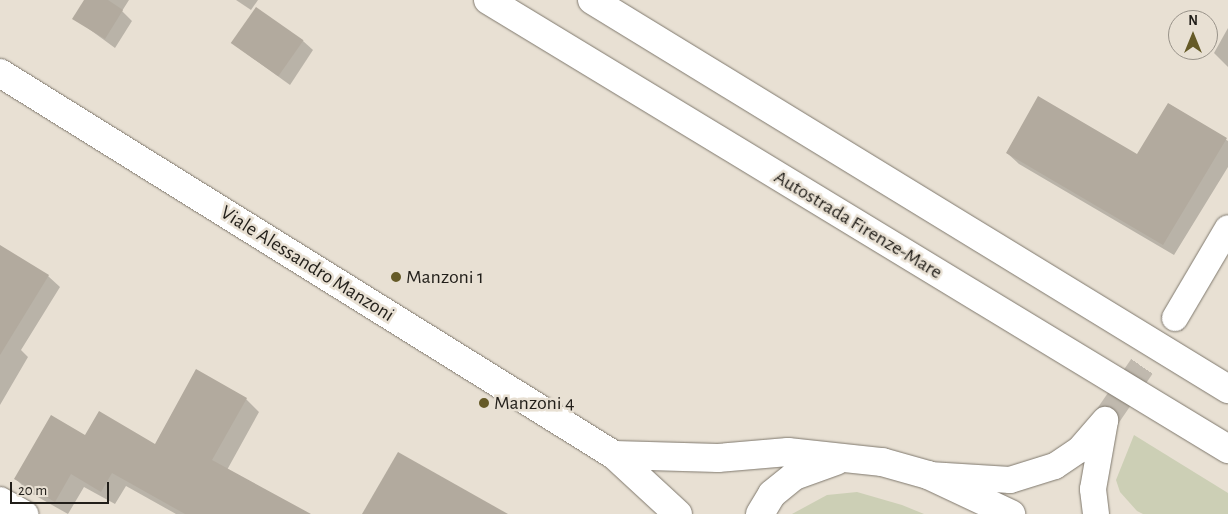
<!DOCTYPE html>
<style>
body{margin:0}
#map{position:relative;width:1228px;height:514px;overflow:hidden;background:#e8e0d3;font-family:"Alegreya Sans",sans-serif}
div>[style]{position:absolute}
.green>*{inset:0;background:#cccfb5}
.shadow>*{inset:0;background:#0003}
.building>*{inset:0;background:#b2aa9e;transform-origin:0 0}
.street-tunnel>*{height:26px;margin-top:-13px;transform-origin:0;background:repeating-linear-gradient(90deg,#c0b9ae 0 26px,transparent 0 39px)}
.roads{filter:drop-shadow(0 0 1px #7f786d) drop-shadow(0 0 1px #7f786d)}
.street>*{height:26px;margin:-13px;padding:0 13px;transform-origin:13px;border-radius:13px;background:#fff}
.secondary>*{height:28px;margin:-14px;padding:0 14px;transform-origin:14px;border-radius:14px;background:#fff}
.highway>*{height:28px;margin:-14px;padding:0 14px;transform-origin:14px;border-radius:14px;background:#fff}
.dots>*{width:14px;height:14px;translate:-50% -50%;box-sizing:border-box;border:2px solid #e8e0d3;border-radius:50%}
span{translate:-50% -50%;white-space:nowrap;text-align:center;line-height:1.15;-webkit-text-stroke:5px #e8e0d3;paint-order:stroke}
.street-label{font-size:20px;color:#211e19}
.poi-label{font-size:20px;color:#211e19}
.left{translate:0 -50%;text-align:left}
.north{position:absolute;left:1168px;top:10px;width:50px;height:50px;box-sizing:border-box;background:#e8e0d3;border:1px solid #989289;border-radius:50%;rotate:0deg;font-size:14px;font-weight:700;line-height:20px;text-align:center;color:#211e19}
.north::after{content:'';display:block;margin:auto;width:18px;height:22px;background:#655a27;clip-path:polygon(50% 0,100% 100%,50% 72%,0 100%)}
.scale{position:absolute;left:10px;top:482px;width:99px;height:22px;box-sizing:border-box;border:2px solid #211e19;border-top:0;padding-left:6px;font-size:15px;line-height:18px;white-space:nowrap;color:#211e19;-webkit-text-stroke:4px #e8e0d3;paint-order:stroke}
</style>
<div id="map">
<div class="green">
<div style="clip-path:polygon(1134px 435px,1228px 493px,1228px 514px,1143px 514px,1137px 511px,1120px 492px,1116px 480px)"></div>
<div style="clip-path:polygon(857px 492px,902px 505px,924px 514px,792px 514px,827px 495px)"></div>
</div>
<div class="shadow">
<div style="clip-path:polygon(86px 0,129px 0,122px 11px,132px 21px,115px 48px,74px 18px)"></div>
<div style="clip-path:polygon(236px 0,258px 0,251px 10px)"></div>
<div style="clip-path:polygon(1228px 28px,1228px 67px,1214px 53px)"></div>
<div style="clip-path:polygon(303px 41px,313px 50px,290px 85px,232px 43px)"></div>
<div style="clip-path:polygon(1169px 104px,1228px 141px,1228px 167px,1174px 255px,1019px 164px,1007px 153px,1138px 155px)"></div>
<div style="clip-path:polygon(0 256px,48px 276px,60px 287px,21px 350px,28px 357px,0 405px)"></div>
<div style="clip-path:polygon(246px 399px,259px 412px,227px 470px,308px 514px,176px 514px,126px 486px,115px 504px,84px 487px,68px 514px,29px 492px,16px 479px,85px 436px,155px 445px)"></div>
</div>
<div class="building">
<div style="clip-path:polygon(84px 0,108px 0,123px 10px,105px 39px,72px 19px)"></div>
<div style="left:256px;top:7px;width:58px;height:44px;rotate:35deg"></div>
<div style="clip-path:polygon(1038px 96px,1137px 154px,1168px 103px,1227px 138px,1163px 245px,1006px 153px)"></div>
<div style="clip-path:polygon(0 245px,49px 275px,0 355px)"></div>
<div style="clip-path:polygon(196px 369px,247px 398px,212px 460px,311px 514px,185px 514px,112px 473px,101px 492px,71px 474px,55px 502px,14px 479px,51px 415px,85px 435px,99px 411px,155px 444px)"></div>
<div style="clip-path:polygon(398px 452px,508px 514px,362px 514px)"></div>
</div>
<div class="street-tunnel">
<div style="left:1105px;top:420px;width:124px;rotate:-55.5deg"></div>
</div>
<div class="roads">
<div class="street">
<div style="left:1175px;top:318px;width:104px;rotate:-59.5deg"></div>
<div style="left:929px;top:475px;width:81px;rotate:3.5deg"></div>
<div style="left:1010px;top:480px;width:47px;rotate:-17.3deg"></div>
<div style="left:1055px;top:466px;width:29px;rotate:-34deg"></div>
<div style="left:1079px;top:450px;width:40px;rotate:-49deg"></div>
<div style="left:0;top:500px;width:29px;rotate:29deg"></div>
<div style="left:1096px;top:514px;width:25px;rotate:-97deg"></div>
<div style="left:1093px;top:489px;width:69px;rotate:-80deg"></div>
</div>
<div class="secondary">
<div style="left:0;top:73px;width:723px;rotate:31.89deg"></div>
<div style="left:614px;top:455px;width:87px;rotate:42.7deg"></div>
<div style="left:614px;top:455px;width:104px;rotate:1.7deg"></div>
<div style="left:718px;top:458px;width:70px;rotate:-4.9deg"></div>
<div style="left:788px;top:452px;width:95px;rotate:6.1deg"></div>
<div style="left:882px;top:462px;width:48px;rotate:15.8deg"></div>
<div style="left:928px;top:475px;width:92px;rotate:25.2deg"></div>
<div style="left:760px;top:514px;width:23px;rotate:-59deg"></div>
<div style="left:772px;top:494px;width:28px;rotate:-39deg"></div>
<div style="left:794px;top:476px;width:45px;rotate:-19.7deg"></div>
</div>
<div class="highway">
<div style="left:488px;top:0;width:866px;rotate:31.25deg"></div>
<div style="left:592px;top:0;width:746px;rotate:31.45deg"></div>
</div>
</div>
<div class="dots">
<div style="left:396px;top:277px;background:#655a27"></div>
<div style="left:484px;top:403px;background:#655a27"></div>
</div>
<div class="street-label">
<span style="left:858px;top:225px;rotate:31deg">Autostrada Firenze-Mare</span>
<span style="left:307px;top:264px;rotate:32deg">Viale Alessandro Manzoni</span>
</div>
<div class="poi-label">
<span class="left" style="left:406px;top:277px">Manzoni 1</span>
<span class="left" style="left:494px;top:403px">Manzoni 4</span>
</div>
<div class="north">N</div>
<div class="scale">20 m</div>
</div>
